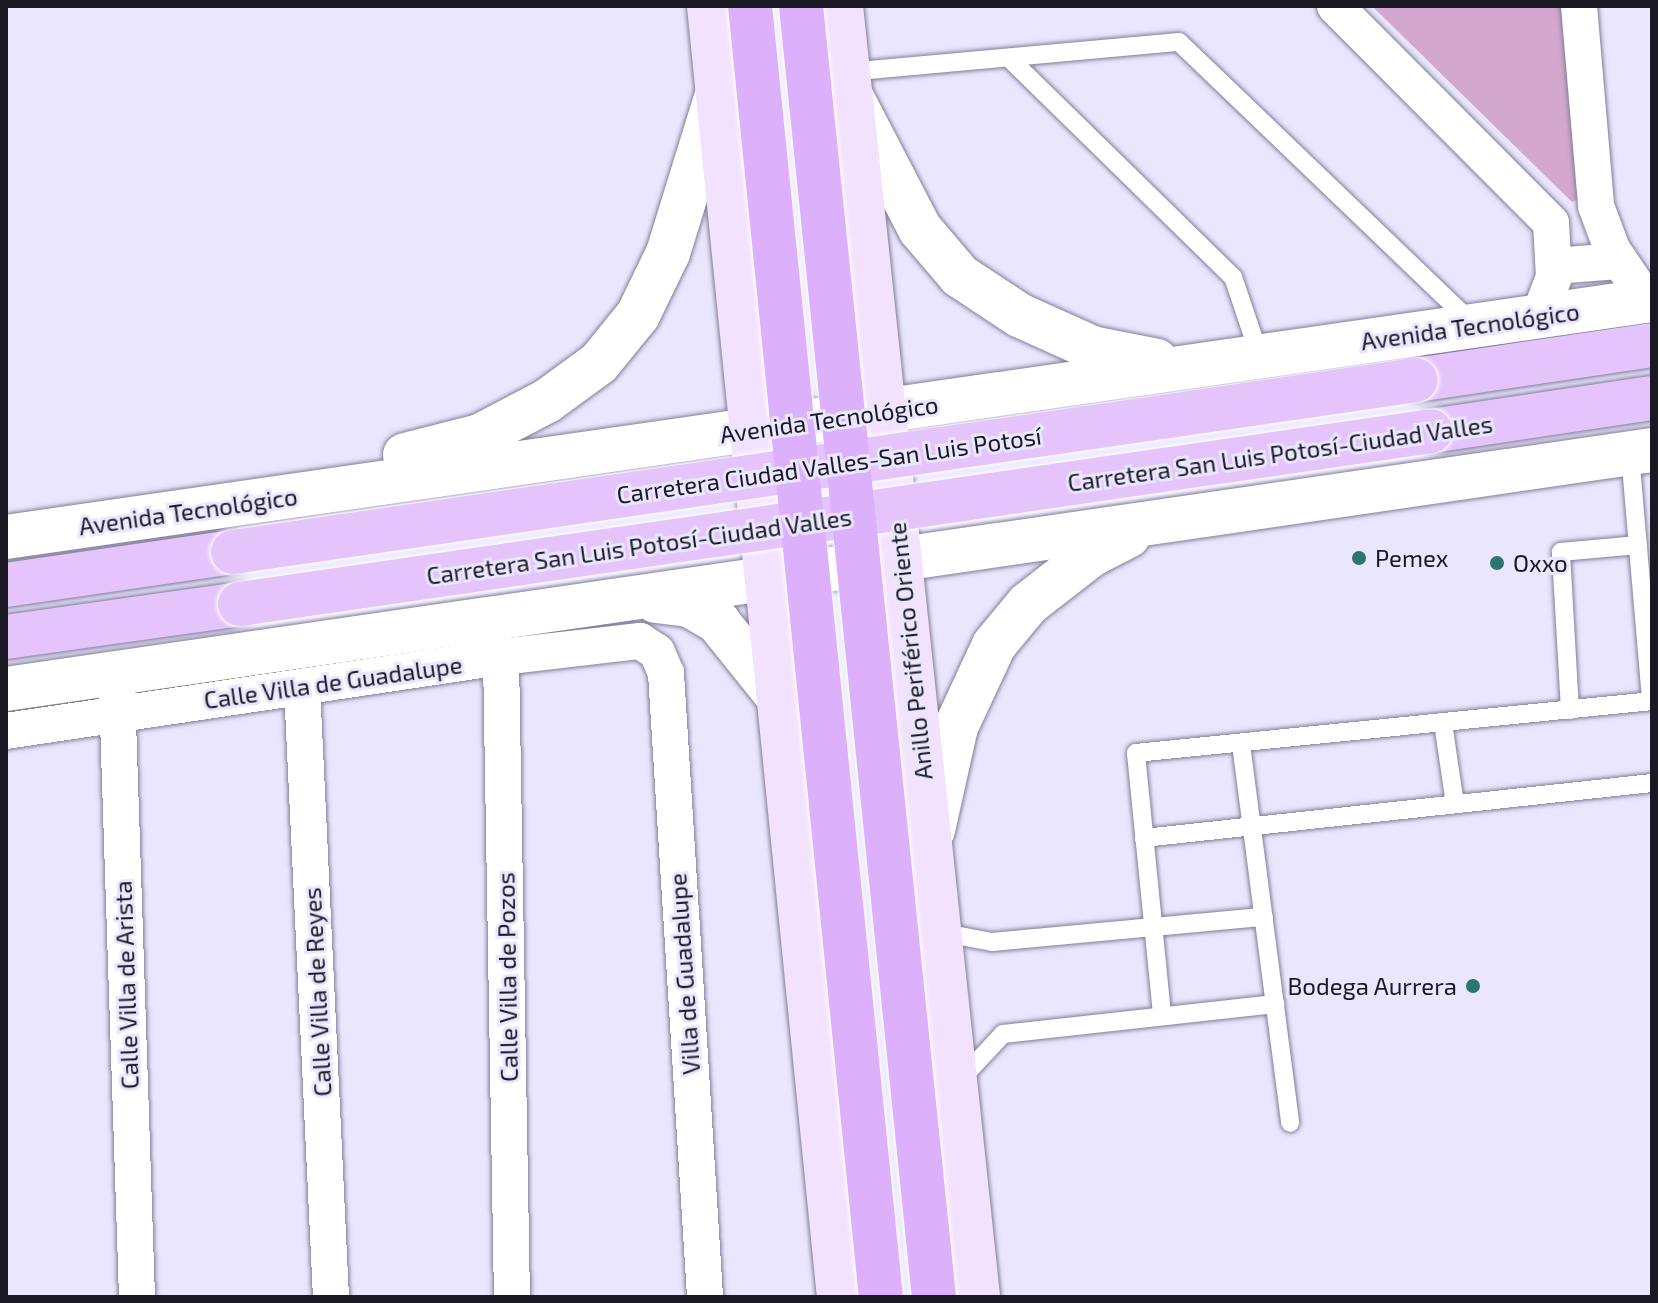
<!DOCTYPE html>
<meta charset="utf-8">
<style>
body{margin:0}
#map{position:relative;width:1658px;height:1303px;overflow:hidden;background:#e9e6fe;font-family:"Exo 2",sans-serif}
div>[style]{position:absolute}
.green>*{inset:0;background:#d4a7ce}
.roads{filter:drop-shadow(0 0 2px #817e99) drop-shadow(0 0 2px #817e99)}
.service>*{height:18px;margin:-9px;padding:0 9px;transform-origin:9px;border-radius:9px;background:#fff}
.minor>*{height:36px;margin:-18px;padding:0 18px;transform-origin:18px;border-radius:18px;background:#fff}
.tertiary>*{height:44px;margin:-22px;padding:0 22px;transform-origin:22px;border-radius:22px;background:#fff}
.secondary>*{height:44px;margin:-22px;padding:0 22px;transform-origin:22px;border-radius:22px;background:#f2e2fe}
.primary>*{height:44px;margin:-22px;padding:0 22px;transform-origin:22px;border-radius:22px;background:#e5c4fc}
.bridges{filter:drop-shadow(0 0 2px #fff) drop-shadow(0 0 2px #fff)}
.primary-bridge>*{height:44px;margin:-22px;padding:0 22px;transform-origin:22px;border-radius:22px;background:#e5c4fc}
.trunk-bridge>*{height:44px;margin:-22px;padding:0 22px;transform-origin:22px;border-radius:22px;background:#dcb0fb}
.dots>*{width:22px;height:22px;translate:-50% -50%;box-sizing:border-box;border:4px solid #e9e6fe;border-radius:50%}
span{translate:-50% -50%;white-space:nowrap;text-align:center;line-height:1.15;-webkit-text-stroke:6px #e9e6fe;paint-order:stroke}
.street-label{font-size:24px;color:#1a1923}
.poi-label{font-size:24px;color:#1a1923}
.left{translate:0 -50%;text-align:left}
.right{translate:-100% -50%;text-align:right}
.frame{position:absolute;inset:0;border:8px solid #1a1923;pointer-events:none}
</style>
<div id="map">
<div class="green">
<div style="clip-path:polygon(1372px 6px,1570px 6px,1587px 195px,1572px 202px)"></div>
</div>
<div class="roads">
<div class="service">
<div style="left:1009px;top:58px;width:313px;rotate:44.4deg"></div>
<div style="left:1233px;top:277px;width:84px;rotate:71.4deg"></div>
<div style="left:848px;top:72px;width:332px;rotate:-5.2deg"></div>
<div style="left:1179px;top:42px;width:403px;rotate:43.8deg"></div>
<div style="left:1630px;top:454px;width:248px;rotate:85.1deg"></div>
<div style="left:1570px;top:710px;width:158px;rotate:-93.3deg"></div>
<div style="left:1561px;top:552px;width:77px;rotate:-5.2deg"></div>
<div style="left:1443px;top:723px;width:82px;rotate:81.6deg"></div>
<div style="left:1241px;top:744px;width:382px;rotate:82.6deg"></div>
<div style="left:1144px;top:838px;width:511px;rotate:-6.18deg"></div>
<div style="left:939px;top:932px;width:54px;rotate:10.7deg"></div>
<div style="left:992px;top:942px;width:273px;rotate:-5.3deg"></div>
<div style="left:1162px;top:1014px;width:262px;rotate:-95.7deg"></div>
<div style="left:1136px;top:753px;width:519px;rotate:-5.75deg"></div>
<div style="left:960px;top:1080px;width:63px;rotate:-46.9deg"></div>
<div style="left:1003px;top:1034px;width:274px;rotate:-6.3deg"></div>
</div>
<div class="minor">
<div style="left:1335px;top:6px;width:306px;rotate:45.1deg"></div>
<div style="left:1551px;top:223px;width:54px;rotate:86.8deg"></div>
<div style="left:1554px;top:277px;width:42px;rotate:111deg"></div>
<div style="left:1579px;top:6px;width:201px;rotate:85.1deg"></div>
<div style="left:1596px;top:206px;width:46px;rotate:69.6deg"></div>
<div style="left:1612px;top:249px;width:63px;rotate:56.1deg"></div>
<div style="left:1554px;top:266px;width:64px;rotate:-4.5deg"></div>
<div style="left:501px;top:657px;width:640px;rotate:89.02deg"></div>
<div style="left:302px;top:687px;width:611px;rotate:87.28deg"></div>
<div style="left:117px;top:691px;width:606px;rotate:88.11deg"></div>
<div style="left:6px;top:731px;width:501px;rotate:-8.5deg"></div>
<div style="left:501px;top:657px;width:140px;rotate:-6.6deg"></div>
<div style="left:640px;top:641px;width:20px;rotate:33deg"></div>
<div style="left:657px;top:652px;width:23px;rotate:67deg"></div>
<div style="left:666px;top:673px;width:625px;rotate:86.42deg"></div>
</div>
<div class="tertiary">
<div style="left:851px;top:96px;width:150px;rotate:62.6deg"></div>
<div style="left:920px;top:229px;width:62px;rotate:49.6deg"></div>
<div style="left:960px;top:276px;width:71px;rotate:33.5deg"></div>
<div style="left:1019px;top:315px;width:80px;rotate:24.3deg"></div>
<div style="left:1092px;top:348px;width:66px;rotate:11.3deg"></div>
<div style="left:405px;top:455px;width:77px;rotate:-14.2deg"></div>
<div style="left:480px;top:436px;width:76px;rotate:-27.6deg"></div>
<div style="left:547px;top:401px;width:64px;rotate:-36.2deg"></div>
<div style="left:599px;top:363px;width:62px;rotate:-50.9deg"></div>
<div style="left:638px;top:315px;width:69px;rotate:-64.2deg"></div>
<div style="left:668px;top:253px;width:170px;rotate:-72.8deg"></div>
<div style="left:6px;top:537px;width:1663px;rotate:-8.19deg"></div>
<div style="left:656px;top:601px;width:33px;rotate:7deg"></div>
<div style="left:689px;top:605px;width:34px;rotate:30deg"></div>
<div style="left:718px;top:622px;width:97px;rotate:51.2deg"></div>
<div style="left:6px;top:689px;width:1663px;rotate:-8.26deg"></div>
<div style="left:933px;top:830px;width:106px;rotate:-77.4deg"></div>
<div style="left:956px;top:727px;width:90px;rotate:-65.1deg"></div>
<div style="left:994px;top:645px;width:53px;rotate:-50.3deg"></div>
<div style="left:1028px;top:604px;width:80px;rotate:-37.9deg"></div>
<div style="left:1091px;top:555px;width:42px;rotate:-27.2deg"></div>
</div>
<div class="secondary">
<div style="left:709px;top:6px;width:1298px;rotate:84.25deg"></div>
<div style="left:841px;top:6px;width:1298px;rotate:83.94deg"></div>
</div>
<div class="primary">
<div style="left:1416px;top:380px;width:239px;rotate:-8.4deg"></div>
<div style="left:1431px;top:431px;width:223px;rotate:-8.5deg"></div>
<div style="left:6px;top:585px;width:229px;rotate:-8.3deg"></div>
<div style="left:6px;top:637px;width:236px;rotate:-8deg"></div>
</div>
</div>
<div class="bridges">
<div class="primary-bridge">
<div style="left:233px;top:552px;width:1195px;rotate:-8.27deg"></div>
<div style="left:240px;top:604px;width:1203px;rotate:-8.26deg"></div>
</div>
<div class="trunk-bridge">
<div style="left:750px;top:6px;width:1298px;rotate:84.21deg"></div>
<div style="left:801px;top:6px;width:1298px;rotate:84.12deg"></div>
</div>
</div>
<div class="dots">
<div style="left:1359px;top:558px;background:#2c7570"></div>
<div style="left:1497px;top:563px;background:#2c7570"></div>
<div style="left:1473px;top:986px;background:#2c7570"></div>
</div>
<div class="street-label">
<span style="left:1470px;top:326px;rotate:-8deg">Avenida Tecnológico</span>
<span style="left:829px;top:419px;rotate:-8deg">Avenida Tecnológico</span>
<span style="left:1280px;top:453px;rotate:-8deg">Carretera San Luis Potosí-Ciudad Valles</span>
<span style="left:829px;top:465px;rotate:-8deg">Carretera Ciudad Valles-San Luis Potosí</span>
<span style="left:188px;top:511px;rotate:-8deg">Avenida Tecnológico</span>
<span style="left:639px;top:546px;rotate:-8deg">Carretera San Luis Potosí-Ciudad Valles</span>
<span style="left:910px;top:651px;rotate:-96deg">Anillo Periférico Oriente</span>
<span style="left:333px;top:682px;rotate:-8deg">Calle Villa de Guadalupe</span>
<span style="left:684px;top:974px;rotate:-94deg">Villa de Guadalupe</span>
<span style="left:507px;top:977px;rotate:-91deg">Calle Villa de Pozos</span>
<span style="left:126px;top:985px;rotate:-92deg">Calle Villa de Arista</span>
<span style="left:317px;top:992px;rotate:-93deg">Calle Villa de Reyes</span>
</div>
<div class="poi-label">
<span class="left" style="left:1375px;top:558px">Pemex</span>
<span class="left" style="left:1513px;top:563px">Oxxo</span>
<span class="right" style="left:1457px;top:986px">Bodega Aurrera</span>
</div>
<div class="frame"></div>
</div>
